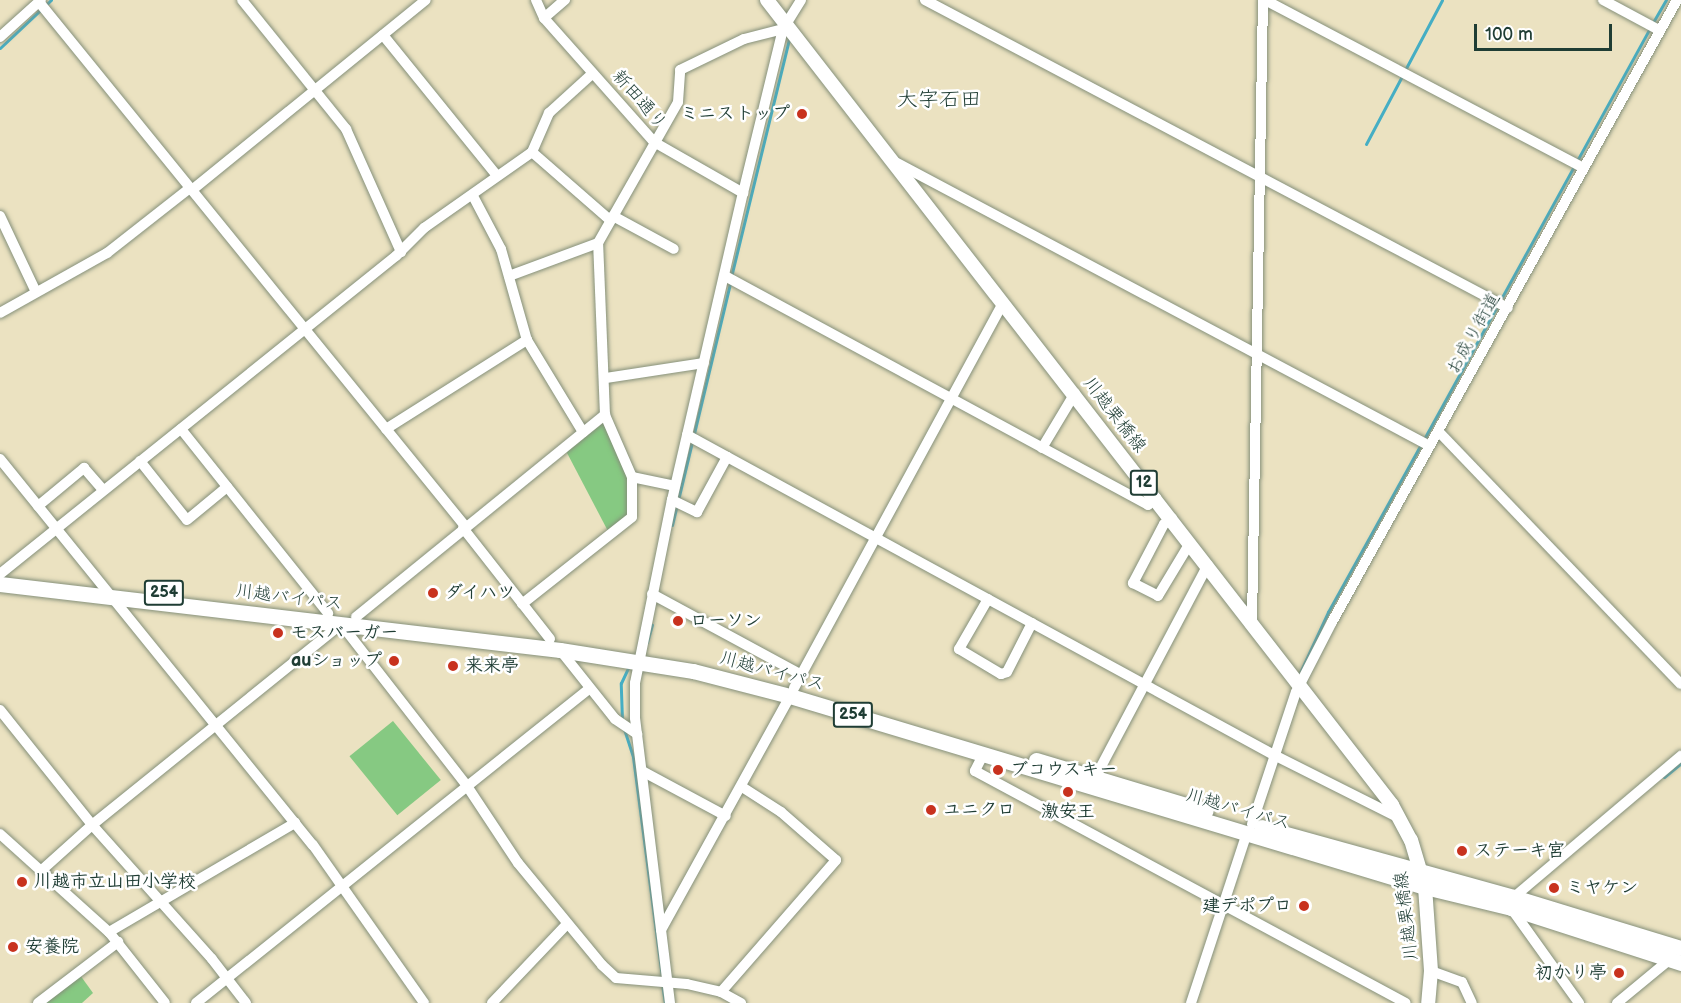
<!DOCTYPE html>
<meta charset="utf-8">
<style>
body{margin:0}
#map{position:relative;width:1681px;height:1003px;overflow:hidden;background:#ebe2c1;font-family:"Balsamiq Sans","Klee One",sans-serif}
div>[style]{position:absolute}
.green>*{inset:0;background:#86c982;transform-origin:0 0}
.stream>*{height:3px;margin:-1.5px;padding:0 1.5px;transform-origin:1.5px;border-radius:1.5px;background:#45aec4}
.roads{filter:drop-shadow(0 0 2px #85907a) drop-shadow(0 0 2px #85907a)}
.minor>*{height:10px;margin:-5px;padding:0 5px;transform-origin:5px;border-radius:5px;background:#fff}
.major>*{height:14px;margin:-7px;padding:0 7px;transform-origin:7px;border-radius:7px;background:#fff}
.highway>*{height:15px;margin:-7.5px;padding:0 7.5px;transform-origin:7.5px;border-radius:7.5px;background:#fff}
.dots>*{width:16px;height:16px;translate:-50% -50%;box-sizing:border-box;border:3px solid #fff;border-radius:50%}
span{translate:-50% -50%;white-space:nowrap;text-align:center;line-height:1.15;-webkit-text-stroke:5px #fff;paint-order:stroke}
.shield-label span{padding:2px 4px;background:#fff;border:2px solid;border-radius:4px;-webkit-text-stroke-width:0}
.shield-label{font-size:16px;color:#1f3d34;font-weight:700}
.street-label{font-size:18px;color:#1f3d34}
.poi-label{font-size:18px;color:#1f3d34;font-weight:700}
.right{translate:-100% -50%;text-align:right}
.left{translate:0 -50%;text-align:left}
.quarter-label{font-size:21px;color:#1f3d34}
.scale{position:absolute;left:1474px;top:24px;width:138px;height:27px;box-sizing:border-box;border:3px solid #1f3d34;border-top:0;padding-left:8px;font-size:18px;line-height:21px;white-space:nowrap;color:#1f3d34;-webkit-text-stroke:4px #fff;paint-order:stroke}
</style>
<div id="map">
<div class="green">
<div style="clip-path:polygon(603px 423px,629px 478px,630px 516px,609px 533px,566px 451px)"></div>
<div style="left:393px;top:721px;width:76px;height:56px;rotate:51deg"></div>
<div style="clip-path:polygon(80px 975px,93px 993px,82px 1003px,45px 1003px)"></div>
</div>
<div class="stream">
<div style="left:1652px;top:24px;width:28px;rotate:-60deg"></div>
<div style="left:0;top:48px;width:70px;rotate:-43.3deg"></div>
<div style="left:1405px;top:70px;width:79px;rotate:-62.1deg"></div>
<div style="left:1366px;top:144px;width:77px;rotate:-62.1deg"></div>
<div style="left:731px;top:277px;width:249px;rotate:-76.3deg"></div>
<div style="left:1424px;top:439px;width:468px;rotate:-61.2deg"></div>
<div style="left:672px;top:525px;width:249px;rotate:-76.5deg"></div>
<div style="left:647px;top:642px;width:18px;rotate:-74deg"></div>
<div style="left:1298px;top:677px;width:72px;rotate:-65.2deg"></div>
<div style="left:1328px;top:612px;width:192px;rotate:-61deg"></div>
<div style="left:622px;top:720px;width:37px;rotate:-92deg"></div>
<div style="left:621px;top:683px;width:19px;rotate:-65deg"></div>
<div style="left:624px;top:729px;width:29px;rotate:72deg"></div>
<div style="left:633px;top:757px;width:222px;rotate:82.5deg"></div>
<div style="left:1664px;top:777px;width:22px;rotate:-39deg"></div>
<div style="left:662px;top:984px;width:19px;rotate:81deg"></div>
</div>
<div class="roads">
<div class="minor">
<div style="left:242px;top:0;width:166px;rotate:51.1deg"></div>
<div style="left:346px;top:129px;width:135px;rotate:65.9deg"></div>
<div style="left:536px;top:0;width:20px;rotate:66deg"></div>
<div style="left:544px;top:18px;width:166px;rotate:48.4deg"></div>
<div style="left:654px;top:142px;width:103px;rotate:29.8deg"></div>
<div style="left:925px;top:0;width:659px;rotate:27.85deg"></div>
<div style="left:1265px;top:0;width:360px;rotate:27.8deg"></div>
<div style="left:1603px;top:0;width:64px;rotate:28.2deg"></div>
<div style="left:39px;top:2px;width:675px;rotate:50.89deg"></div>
<div style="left:544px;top:18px;width:28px;rotate:-41deg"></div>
<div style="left:383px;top:35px;width:181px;rotate:51deg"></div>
<div style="left:0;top:37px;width:55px;rotate:-42.1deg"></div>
<div style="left:532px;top:152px;width:103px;rotate:41.1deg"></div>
<div style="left:897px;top:163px;width:603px;rotate:27.97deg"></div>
<div style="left:192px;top:190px;width:301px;rotate:-39.1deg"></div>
<div style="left:473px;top:196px;width:60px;rotate:62.2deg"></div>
<div style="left:501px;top:249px;width:95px;rotate:74.1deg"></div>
<div style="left:527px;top:340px;width:108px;rotate:58.7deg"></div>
<div style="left:0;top:216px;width:84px;rotate:64.7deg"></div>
<div style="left:613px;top:216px;width:69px;rotate:28.4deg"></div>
<div style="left:509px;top:276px;width:95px;rotate:-20.3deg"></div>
<div style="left:725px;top:276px;width:481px;rotate:28.4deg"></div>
<div style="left:1148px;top:505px;width:11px;rotate:-41deg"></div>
<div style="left:0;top:313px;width:123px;rotate:-29.3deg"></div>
<div style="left:107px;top:253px;width:105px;rotate:-38.1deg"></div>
<div style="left:606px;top:378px;width:99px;rotate:-8.7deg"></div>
<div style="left:181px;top:429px;width:236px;rotate:51.4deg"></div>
<div style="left:386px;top:429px;width:167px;rotate:-32.3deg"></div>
<div style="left:1439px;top:432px;width:349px;rotate:46.2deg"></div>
<div style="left:687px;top:435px;width:669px;rotate:28.6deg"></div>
<div style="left:1274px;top:755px;width:142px;rotate:26.7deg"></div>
<div style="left:1042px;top:448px;width:64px;rotate:-59deg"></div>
<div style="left:0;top:459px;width:497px;rotate:51deg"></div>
<div style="left:313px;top:845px;width:193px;rotate:54.9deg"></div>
<div style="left:140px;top:461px;width:75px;rotate:51.5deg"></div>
<div style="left:187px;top:520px;width:52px;rotate:-39.5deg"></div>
<div style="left:632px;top:477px;width:44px;rotate:11.8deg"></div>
<div style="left:672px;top:500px;width:28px;rotate:26deg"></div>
<div style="left:697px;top:512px;width:63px;rotate:-61.4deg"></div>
<div style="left:38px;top:506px;width:60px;rotate:-39.6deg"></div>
<div style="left:84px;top:468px;width:29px;rotate:49deg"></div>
<div style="left:1172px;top:518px;width:10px;rotate:143deg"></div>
<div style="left:1164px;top:524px;width:67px;rotate:117.7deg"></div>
<div style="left:1133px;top:583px;width:28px;rotate:27deg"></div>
<div style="left:1158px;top:596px;width:62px;rotate:-58.9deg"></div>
<div style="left:463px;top:528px;width:141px;rotate:51.9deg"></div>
<div style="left:0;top:574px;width:508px;rotate:-38.77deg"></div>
<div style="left:396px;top:256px;width:40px;rotate:-45deg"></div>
<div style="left:424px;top:228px;width:132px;rotate:-35.1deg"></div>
<div style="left:532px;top:152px;width:43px;rotate:-66.4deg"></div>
<div style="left:549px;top:113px;width:59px;rotate:-42.3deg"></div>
<div style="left:652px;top:594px;width:170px;rotate:28.4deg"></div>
<div style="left:988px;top:599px;width:58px;rotate:120.1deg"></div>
<div style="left:959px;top:649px;width:49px;rotate:30.8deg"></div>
<div style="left:1001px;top:674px;width:6px;rotate:-18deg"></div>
<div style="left:1007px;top:672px;width:55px;rotate:-63deg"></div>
<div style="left:522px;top:604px;width:140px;rotate:-38.3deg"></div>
<div style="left:632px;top:517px;width:40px;rotate:-90deg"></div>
<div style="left:632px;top:477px;width:68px;rotate:-113.5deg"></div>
<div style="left:605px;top:415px;width:172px;rotate:-92.3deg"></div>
<div style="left:598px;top:243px;width:162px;rotate:-60.4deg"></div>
<div style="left:678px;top:102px;width:32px;rotate:-86deg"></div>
<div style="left:680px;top:70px;width:71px;rotate:-25.8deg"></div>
<div style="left:744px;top:39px;width:40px;rotate:-14.4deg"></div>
<div style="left:356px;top:617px;width:321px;rotate:-39.1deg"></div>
<div style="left:1252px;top:622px;width:622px;rotate:-88.99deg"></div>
<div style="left:560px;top:650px;width:88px;rotate:51.4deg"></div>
<div style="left:615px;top:719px;width:27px;rotate:34deg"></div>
<div style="left:794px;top:688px;width:439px;rotate:-61.5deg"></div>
<div style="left:0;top:710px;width:147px;rotate:51.3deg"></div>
<div style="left:92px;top:825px;width:67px;rotate:138deg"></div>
<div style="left:983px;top:755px;width:18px;rotate:117deg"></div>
<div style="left:975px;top:771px;width:489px;rotate:28.3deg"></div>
<div style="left:642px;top:771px;width:95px;rotate:28.2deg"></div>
<div style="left:1095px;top:778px;width:241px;rotate:-62.1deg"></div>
<div style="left:1252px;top:824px;width:139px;rotate:-71.6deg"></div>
<div style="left:1296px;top:692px;width:79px;rotate:-62.8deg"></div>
<div style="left:1332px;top:622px;width:711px;rotate:-60.98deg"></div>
<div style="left:0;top:834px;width:147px;rotate:42deg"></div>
<div style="left:109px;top:932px;width:90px;rotate:51.7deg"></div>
<div style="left:1514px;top:897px;width:219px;rotate:-40.2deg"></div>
<div style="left:1511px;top:908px;width:117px;rotate:54.4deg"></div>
<div style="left:661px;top:930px;width:267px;rotate:-61.1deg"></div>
<div style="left:109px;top:932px;width:216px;rotate:-30.4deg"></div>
<div style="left:1431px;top:971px;width:33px;rotate:20deg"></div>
<div style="left:1462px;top:982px;width:23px;rotate:65deg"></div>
<div style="left:721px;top:992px;width:175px;rotate:-48.9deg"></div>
<div style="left:836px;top:860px;width:73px;rotate:-138.9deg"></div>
<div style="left:781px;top:812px;width:46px;rotate:-147.3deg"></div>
<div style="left:38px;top:1003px;width:101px;rotate:-37.3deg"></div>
<div style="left:196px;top:1003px;width:504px;rotate:-38.64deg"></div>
<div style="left:246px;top:1003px;width:56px;rotate:-127.7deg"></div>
<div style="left:212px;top:959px;width:180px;rotate:-131.8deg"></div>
<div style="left:92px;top:825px;width:320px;rotate:-38.9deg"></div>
<div style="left:341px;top:624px;width:205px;rotate:52.1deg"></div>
<div style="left:467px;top:786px;width:92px;rotate:56.5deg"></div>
<div style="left:518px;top:863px;width:132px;rotate:50.5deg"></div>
<div style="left:602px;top:965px;width:19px;rotate:43deg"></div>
<div style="left:616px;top:978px;width:71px;rotate:4.8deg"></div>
<div style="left:687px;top:984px;width:35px;rotate:13deg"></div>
<div style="left:721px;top:992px;width:23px;rotate:29deg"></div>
<div style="left:492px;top:1003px;width:109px;rotate:-46.5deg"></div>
<div style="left:670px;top:1003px;width:287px;rotate:-97deg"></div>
<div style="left:635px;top:718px;width:35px;rotate:-90deg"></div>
<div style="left:635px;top:683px;width:187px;rotate:-78.6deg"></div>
<div style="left:672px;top:500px;width:315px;rotate:-77deg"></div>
<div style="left:743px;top:193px;width:169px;rotate:-76.3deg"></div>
<div style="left:783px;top:29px;width:34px;rotate:-58deg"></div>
<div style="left:1191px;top:1003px;width:179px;rotate:-71.8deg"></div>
<div style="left:1617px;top:1003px;width:67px;rotate:-39.6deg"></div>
</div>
<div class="major">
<div style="left:767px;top:0;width:1019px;rotate:52.17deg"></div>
<div style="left:1392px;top:805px;width:40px;rotate:62deg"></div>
<div style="left:1411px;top:840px;width:49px;rotate:73.4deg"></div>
<div style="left:1425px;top:887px;width:84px;rotate:85.9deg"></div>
<div style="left:1431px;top:971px;width:32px;rotate:95deg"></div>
</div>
<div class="highway">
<div style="left:0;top:584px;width:564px;rotate:6.72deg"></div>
<div style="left:560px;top:650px;width:135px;rotate:9deg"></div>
<div style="left:693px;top:671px;width:100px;rotate:14.5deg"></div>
<div style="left:790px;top:696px;width:663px;rotate:16.74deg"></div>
<div style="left:1425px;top:887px;width:89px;rotate:13.7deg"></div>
<div style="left:1511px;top:908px;width:179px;rotate:17.9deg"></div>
<div style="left:1036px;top:760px;width:177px;rotate:16.7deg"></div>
<div style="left:1261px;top:827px;width:263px;rotate:15.5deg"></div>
<div style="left:1514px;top:897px;width:175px;rotate:17deg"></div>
</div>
</div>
<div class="dots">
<div style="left:802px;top:114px;background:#c8321e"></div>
<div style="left:433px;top:593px;background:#c8321e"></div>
<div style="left:678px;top:621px;background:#c8321e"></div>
<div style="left:278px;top:633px;background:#c8321e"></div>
<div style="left:394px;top:661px;background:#c8321e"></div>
<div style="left:453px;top:666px;background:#c8321e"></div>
<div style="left:998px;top:770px;background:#c8321e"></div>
<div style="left:1068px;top:792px;background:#c8321e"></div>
<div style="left:931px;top:810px;background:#c8321e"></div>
<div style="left:1462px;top:851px;background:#c8321e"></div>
<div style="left:22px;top:882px;background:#c8321e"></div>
<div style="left:1554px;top:888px;background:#c8321e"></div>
<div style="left:1304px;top:906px;background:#c8321e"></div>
<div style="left:13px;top:947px;background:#c8321e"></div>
<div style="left:1619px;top:973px;background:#c8321e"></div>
</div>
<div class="shield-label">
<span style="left:1144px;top:483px">12</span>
<span style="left:164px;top:593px">254</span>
<span style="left:853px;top:715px">254</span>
</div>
<div class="street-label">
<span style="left:639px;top:100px;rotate:49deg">新田通り</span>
<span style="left:1474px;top:334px;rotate:-61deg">お成り街道</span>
<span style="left:1114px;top:415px;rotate:52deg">川越栗橋線</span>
<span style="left:289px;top:598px;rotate:7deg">川越バイパス</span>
<span style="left:772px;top:672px;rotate:15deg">川越バイパス</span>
<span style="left:1238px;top:810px;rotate:16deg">川越バイパス</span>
<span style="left:1407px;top:916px;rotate:-97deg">川越栗橋線</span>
</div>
<div class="poi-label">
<span class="right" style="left:790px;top:114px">ミニストップ</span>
<span class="left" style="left:445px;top:593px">ダイハツ</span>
<span class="left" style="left:690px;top:621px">ローソン</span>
<span class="left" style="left:290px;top:633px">モスバーガー</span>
<span class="right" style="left:382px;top:661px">auショップ</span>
<span class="left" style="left:465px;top:666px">来来亭</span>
<span class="left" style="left:1010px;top:770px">ブコウスキー</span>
<span class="left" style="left:943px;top:810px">ユニクロ</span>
<span style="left:1068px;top:812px">激安王</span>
<span class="left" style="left:1474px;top:851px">ステーキ宮</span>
<span class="left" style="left:34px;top:882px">川越市立山田小学校</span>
<span class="left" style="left:1566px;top:888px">ミヤケン</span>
<span class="right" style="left:1292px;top:906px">建デポプロ</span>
<span class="left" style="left:25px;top:947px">安養院</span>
<span class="right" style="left:1607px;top:973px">初かり亭</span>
</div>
<div class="quarter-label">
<span style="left:939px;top:100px">大字石田</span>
</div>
<div class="scale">100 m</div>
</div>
